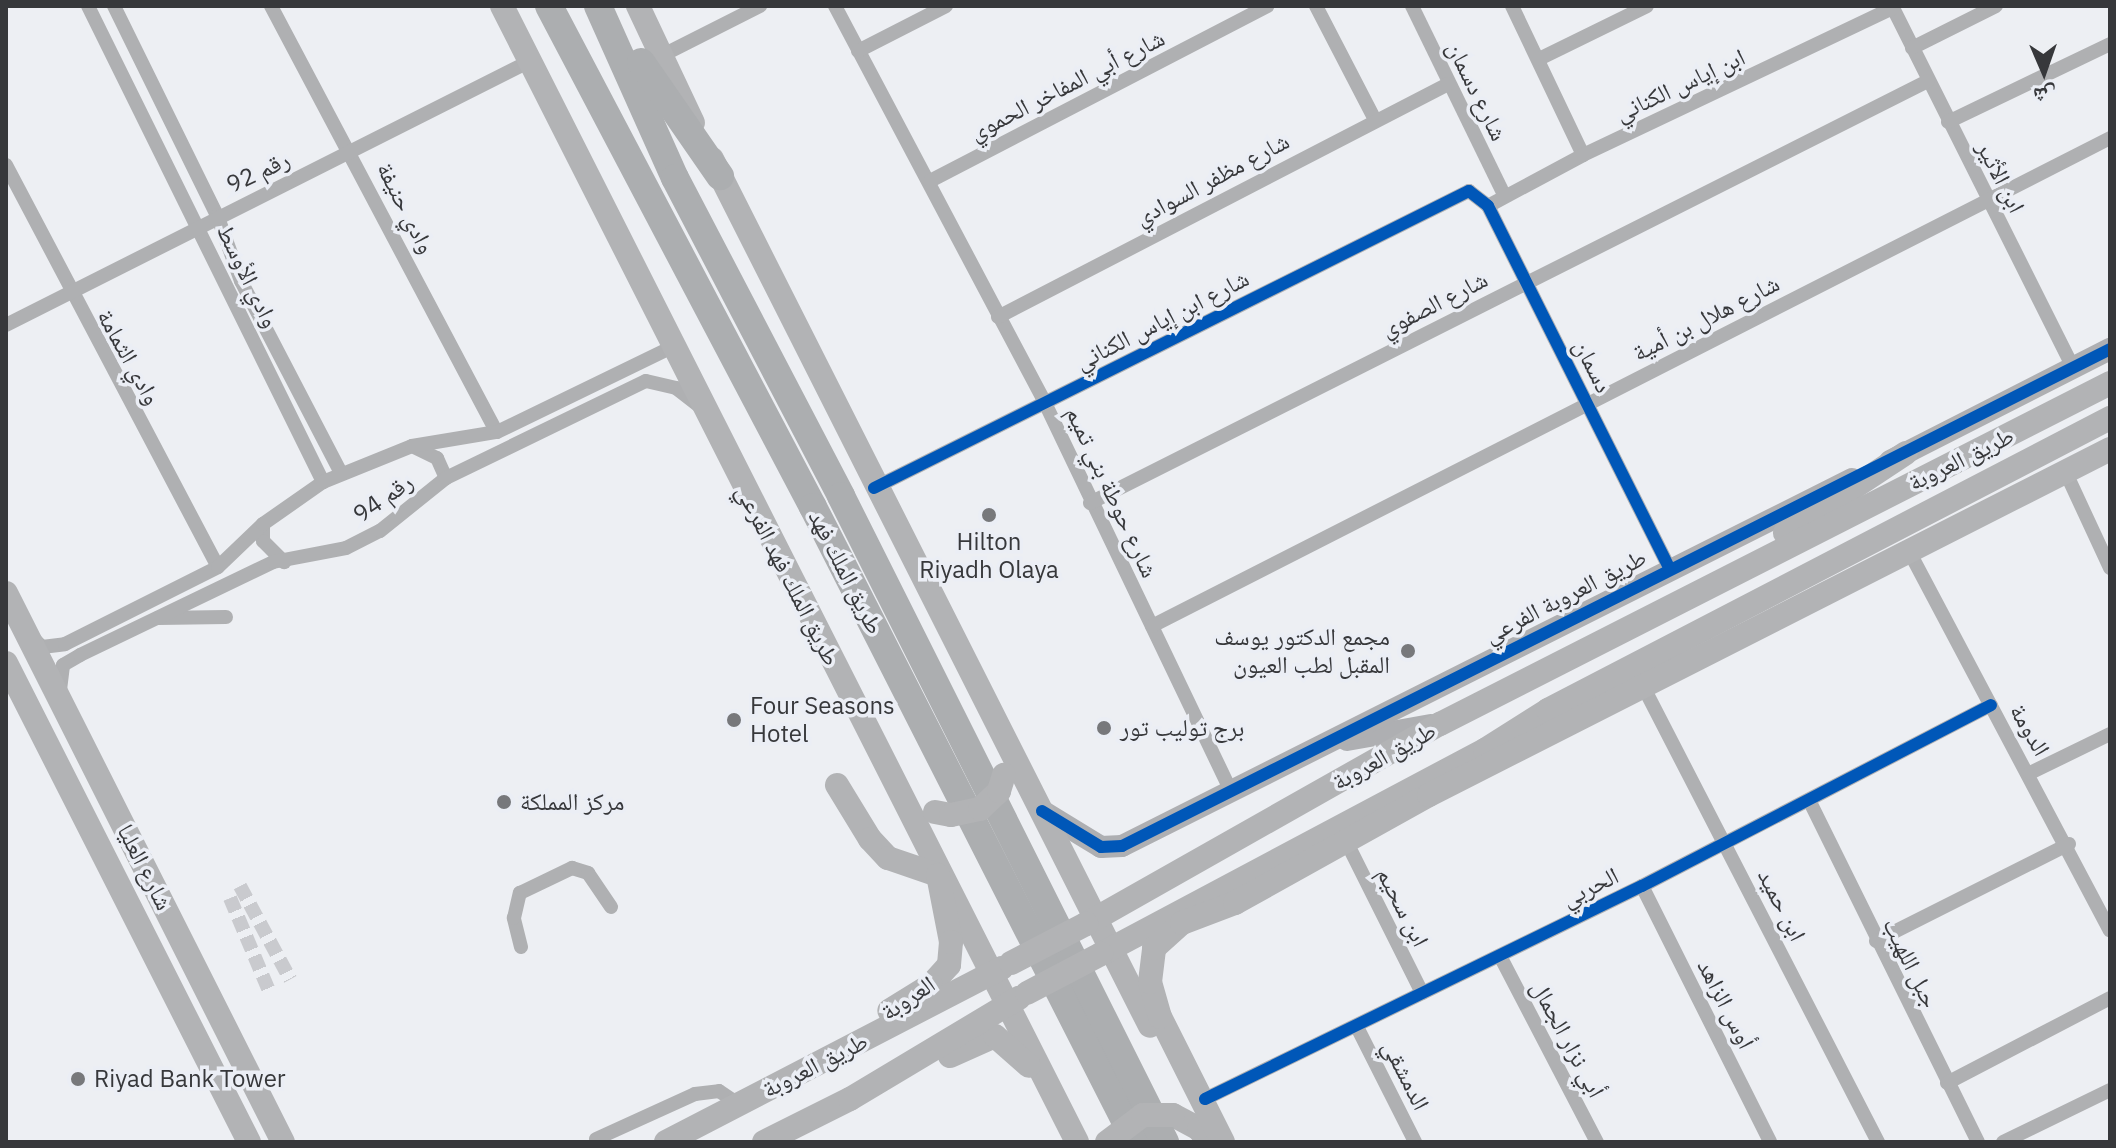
<!DOCTYPE html>
<meta charset="utf-8">
<style>
body{margin:0}
#map{position:relative;width:2116px;height:1148px;overflow:hidden;background:#edeff3;font-family:"IBM Plex Sans","Noto Naskh Arabic",sans-serif}
div>[style]{position:absolute}
.street-tunnel>*{height:14px;margin-top:-7px;transform-origin:0;background:repeating-linear-gradient(90deg,#c9cace 0 14px,transparent 0 21px)}
.street>*{height:14px;margin:-7px;padding:0 7px;transform-origin:7px;border-radius:7px;background:#afb0b2}
.secondary>*{height:22px;margin:-11px;padding:0 11px;transform-origin:11px;border-radius:11px;background:#aeafb2}
.primary>*{height:24px;margin:-12px;padding:0 12px;transform-origin:12px;border-radius:12px;background:#b2b3b5}
.highway>*{height:28px;margin:-14px;padding:0 14px;transform-origin:14px;border-radius:14px;background:#acaeb0}
.primary-bridge>*{height:24px;margin:-12px;padding:0 12px;transform-origin:12px;border-radius:12px;background:#b2b3b5}
.cycleway>*{height:12px;margin:-6px;padding:0 6px;transform-origin:6px;border-radius:6px;background:#0057b8}
.dots>*{width:22px;height:22px;translate:-50% -50%;box-sizing:border-box;border:4px solid #ebeef5;border-radius:50%}
span{translate:-50% -50%;white-space:nowrap;text-align:center;line-height:1.15;-webkit-text-stroke:7px #ebeef5;paint-order:stroke}
.street-label{font-size:24px;color:#37383b}
.poi-label{font-size:24px;color:#37383b}
.right{translate:-100% -50%;text-align:right}
.left{translate:0 -50%;text-align:left}
.frame{position:absolute;inset:0;border:8px solid #37383b;pointer-events:none}
.north{position:absolute;left:2004px;top:32px;width:80px;height:80px;-webkit-text-stroke:6px #ebeef5;paint-order:stroke;rotate:178deg;font-size:22px;font-weight:700;line-height:32px;text-align:center;color:#37383b}
.north::after{content:'';display:block;margin:auto;width:28px;height:36px;background:#37383b;clip-path:polygon(50% 0,100% 100%,50% 72%,0 100%)}
</style>
<div id="map">
<div class="street-tunnel">
<div style="left:240px;top:886px;width:106px;rotate:61.7deg"></div>
<div style="left:230px;top:898px;width:101px;rotate:67.2deg"></div>
</div>
<div class="street">
<div style="left:88px;top:6px;width:531px;rotate:63.72deg"></div>
<div style="left:114px;top:6px;width:233px;rotate:63.8deg"></div>
<div style="left:217px;top:215px;width:70px;rotate:70deg"></div>
<div style="left:241px;top:281px;width:216px;rotate:62.5deg"></div>
<div style="left:271px;top:6px;width:482px;rotate:62.1deg"></div>
<div style="left:835px;top:6px;width:449px;rotate:62.1deg"></div>
<div style="left:1045px;top:403px;width:428px;rotate:64.4deg"></div>
<div style="left:1316px;top:6px;width:126px;rotate:62.6deg"></div>
<div style="left:1412px;top:6px;width:210px;rotate:64deg"></div>
<div style="left:1512px;top:6px;width:165px;rotate:64.5deg"></div>
<div style="left:1892px;top:6px;width:405px;rotate:63.4deg"></div>
<div style="left:1912px;top:48px;width:94px;rotate:-26.6deg"></div>
<div style="left:858px;top:51px;width:99px;rotate:-27.1deg"></div>
<div style="left:663px;top:55px;width:109px;rotate:-26.8deg"></div>
<div style="left:1539px;top:59px;width:120px;rotate:-26.1deg"></div>
<div style="left:1948px;top:122px;width:180px;rotate:-25.7deg"></div>
<div style="left:6px;top:165px;width:454px;rotate:62.2deg"></div>
<div style="left:930px;top:181px;width:380px;rotate:-27.4deg"></div>
<div style="left:1488px;top:206px;width:108px;rotate:-28.2deg"></div>
<div style="left:1583px;top:155px;width:343px;rotate:-25.4deg"></div>
<div style="left:998px;top:317px;width:507px;rotate:-27.37deg"></div>
<div style="left:6px;top:325px;width:587px;rotate:-26.74deg"></div>
<div style="left:412px;top:446px;width:28px;rotate:26deg"></div>
<div style="left:437px;top:458px;width:22px;rotate:66deg"></div>
<div style="left:2066px;top:473px;width:105px;rotate:65.1deg"></div>
<div style="left:874px;top:488px;width:665px;rotate:-26.53deg"></div>
<div style="left:1469px;top:191px;width:24px;rotate:38deg"></div>
<div style="left:1488px;top:206px;width:404px;rotate:63.4deg"></div>
<div style="left:1090px;top:503px;width:938px;rotate:-26.73deg"></div>
<div style="left:263px;top:524px;width:17px;rotate:90deg"></div>
<div style="left:263px;top:541px;width:30px;rotate:45deg"></div>
<div style="left:1910px;top:553px;width:427px;rotate:62.1deg"></div>
<div style="left:158px;top:618px;width:68px;rotate:-0.8deg"></div>
<div style="left:1152px;top:626px;width:1075px;rotate:-26.99deg"></div>
<div style="left:32px;top:637px;width:14px;rotate:45deg"></div>
<div style="left:42px;top:647px;width:23px;rotate:-7deg"></div>
<div style="left:65px;top:644px;width:171px;rotate:-26.7deg"></div>
<div style="left:218px;top:567px;width:62px;rotate:-43.7deg"></div>
<div style="left:263px;top:524px;width:73px;rotate:-35deg"></div>
<div style="left:323px;top:482px;width:96px;rotate:-22deg"></div>
<div style="left:412px;top:446px;width:86px;rotate:-9.4deg"></div>
<div style="left:497px;top:432px;width:197px;rotate:-25.9deg"></div>
<div style="left:1644px;top:688px;width:511px;rotate:62.73deg"></div>
<div style="left:60px;top:690px;width:25px;rotate:-83deg"></div>
<div style="left:63px;top:665px;width:20px;rotate:-30deg"></div>
<div style="left:80px;top:655px;width:214px;rotate:-25.7deg"></div>
<div style="left:273px;top:562px;width:74px;rotate:-10.9deg"></div>
<div style="left:346px;top:548px;width:38px;rotate:-27deg"></div>
<div style="left:380px;top:531px;width:85px;rotate:-38.8deg"></div>
<div style="left:446px;top:478px;width:222px;rotate:-25.9deg"></div>
<div style="left:646px;top:381px;width:31px;rotate:13deg"></div>
<div style="left:676px;top:388px;width:29px;rotate:38deg"></div>
<div style="left:2030px;top:773px;width:89px;rotate:-26deg"></div>
<div style="left:1809px;top:800px;width:381px;rotate:63.7deg"></div>
<div style="left:1346px;top:841px;width:170px;rotate:63.4deg"></div>
<div style="left:1642px;top:886px;width:286px;rotate:63.4deg"></div>
<div style="left:1876px;top:941px;width:216px;rotate:-26.7deg"></div>
<div style="left:521px;top:947px;width:30px;rotate:-104deg"></div>
<div style="left:514px;top:918px;width:26px;rotate:-77deg"></div>
<div style="left:520px;top:893px;width:58px;rotate:-25.7deg"></div>
<div style="left:572px;top:868px;width:17px;rotate:17deg"></div>
<div style="left:588px;top:873px;width:41px;rotate:55.9deg"></div>
<div style="left:1500px;top:956px;width:210px;rotate:62.5deg"></div>
<div style="left:1357px;top:1027px;width:129px;rotate:63.2deg"></div>
<div style="left:1947px;top:1083px;width:184px;rotate:-27.5deg"></div>
<div style="left:1205px;top:1099px;width:486px;rotate:-26deg"></div>
<div style="left:1642px;top:886px;width:393px;rotate:-27.4deg"></div>
<div style="left:596px;top:1139px;width:109px;rotate:-24.4deg"></div>
<div style="left:695px;top:1094px;width:24px;rotate:-7deg"></div>
<div style="left:719px;top:1091px;width:22px;rotate:34deg"></div>
<div style="left:2003px;top:1142px;width:119px;rotate:-25.9deg"></div>
</div>
<div class="secondary">
<div style="left:1890px;top:461px;width:247px;rotate:-27deg"></div>
<div style="left:1347px;top:740px;width:85px;rotate:-10.1deg"></div>
<div style="left:1042px;top:811px;width:69px;rotate:31.4deg"></div>
<div style="left:1101px;top:847px;width:21px;rotate:-3deg"></div>
<div style="left:1122px;top:846px;width:817px;rotate:-26.69deg"></div>
</div>
<div class="primary">
<div style="left:502px;top:6px;width:1273px;rotate:63.15deg"></div>
<div style="left:638px;top:6px;width:129px;rotate:64.8deg"></div>
<div style="left:712px;top:159px;width:971px;rotate:63.2deg"></div>
<div style="left:1785px;top:533px;width:145px;rotate:-33.5deg"></div>
<div style="left:6px;top:593px;width:615px;rotate:63.23deg"></div>
<div style="left:6px;top:663px;width:537px;rotate:63.1deg"></div>
<div style="left:837px;top:785px;width:63px;rotate:58.6deg"></div>
<div style="left:870px;top:839px;width:26px;rotate:47deg"></div>
<div style="left:888px;top:858px;width:53px;rotate:18.8deg"></div>
<div style="left:938px;top:875px;width:68px;rotate:79deg"></div>
<div style="left:951px;top:942px;width:23px;rotate:95deg"></div>
<div style="left:949px;top:965px;width:27px;rotate:132deg"></div>
<div style="left:931px;top:985px;width:49px;rotate:148.2deg"></div>
<div style="left:1086px;top:924px;width:407px;rotate:-29.5deg"></div>
<div style="left:1440px;top:724px;width:752px;rotate:-26.97deg"></div>
<div style="left:1101px;top:954px;width:435px;rotate:-28deg"></div>
<div style="left:1485px;top:750px;width:75px;rotate:-32.4deg"></div>
<div style="left:1548px;top:710px;width:633px;rotate:-27.46deg"></div>
<div style="left:950px;top:1056px;width:49px;rotate:-24deg"></div>
<div style="left:995px;top:1036px;width:45px;rotate:41.4deg"></div>
<div style="left:1173px;top:1115px;width:30px;rotate:28deg"></div>
<div style="left:1199px;top:1129px;width:16px;rotate:52deg"></div>
<div style="left:666px;top:1142px;width:378px;rotate:-27.4deg"></div>
<div style="left:764px;top:1142px;width:96px;rotate:-26.6deg"></div>
<div style="left:850px;top:1099px;width:197px;rotate:-30.9deg"></div>
<div style="left:1223px;top:1142px;width:140px;rotate:-116.7deg"></div>
<div style="left:1160px;top:1017px;width:36px;rotate:-106deg"></div>
<div style="left:1150px;top:982px;width:34px;rotate:-83deg"></div>
<div style="left:1154px;top:948px;width:38px;rotate:-42deg"></div>
<div style="left:1182px;top:923px;width:57px;rotate:-20.7deg"></div>
<div style="left:1235px;top:903px;width:222px;rotate:-29.1deg"></div>
<div style="left:1429px;top:795px;width:764px;rotate:-26.93deg"></div>
</div>
<div class="highway">
<div style="left:549px;top:6px;width:566px;rotate:62.21deg"></div>
<div style="left:813px;top:507px;width:712px;rotate:63.04deg"></div>
<div style="left:598px;top:6px;width:188px;rotate:65.9deg"></div>
<div style="left:675px;top:178px;width:359px;rotate:62.4deg"></div>
<div style="left:841px;top:496px;width:723px;rotate:63.36deg"></div>
<div style="left:641px;top:62px;width:139px;rotate:55.3deg"></div>
</div>
<div class="primary-bridge">
<div style="left:935px;top:812px;width:16px;rotate:11deg"></div>
<div style="left:951px;top:815px;width:30px;rotate:-12deg"></div>
<div style="left:980px;top:809px;width:26px;rotate:-43deg"></div>
<div style="left:999px;top:791px;width:17px;rotate:-73deg"></div>
<div style="left:1011px;top:963px;width:85px;rotate:-27.5deg"></div>
<div style="left:1027px;top:993px;width:84px;rotate:-27.8deg"></div>
<div style="left:1107px;top:1142px;width:45px;rotate:-36.9deg"></div>
<div style="left:1143px;top:1115px;width:30px"></div>
</div>
<div class="cycleway">
<div style="left:874px;top:488px;width:665px;rotate:-26.53deg"></div>
<div style="left:1469px;top:191px;width:24px;rotate:38deg"></div>
<div style="left:1488px;top:206px;width:404px;rotate:63.4deg"></div>
<div style="left:1042px;top:811px;width:69px;rotate:31.4deg"></div>
<div style="left:1101px;top:847px;width:21px;rotate:-3deg"></div>
<div style="left:1122px;top:846px;width:1106px;rotate:-26.7deg"></div>
<div style="left:1205px;top:1099px;width:486px;rotate:-26deg"></div>
<div style="left:1642px;top:886px;width:393px;rotate:-27.4deg"></div>
</div>
<div class="dots">
<div style="left:989px;top:515px;background:#77787b"></div>
<div style="left:1408px;top:651px;background:#77787b"></div>
<div style="left:734px;top:720px;background:#77787b"></div>
<div style="left:1104px;top:728px;background:#77787b"></div>
<div style="left:504px;top:802px;background:#77787b"></div>
<div style="left:78px;top:1079px;background:#77787b"></div>
</div>
<div class="street-label">
<span style="left:1067px;top:85px;rotate:-27deg">شارع أبي المفاخر الحموي</span>
<span style="left:1680px;top:85px;rotate:-25deg">ابن إياس الكناني</span>
<span style="left:1477px;top:91px;rotate:64deg">شارع دسمان</span>
<span style="left:258px;top:172px;rotate:-25deg">رقم 92</span>
<span style="left:2001px;top:177px;rotate:63deg">ابن الأثير</span>
<span style="left:1212px;top:179px;rotate:-28deg">شارع مظفر السوادي</span>
<span style="left:406px;top:208px;rotate:63deg">وادي حنيفة</span>
<span style="left:248px;top:276px;rotate:64deg">وادي الأوسط</span>
<span style="left:1434px;top:304px;rotate:-27deg">شارع الصفوي</span>
<span style="left:1706px;top:318px;rotate:-27deg">شارع هلال بن أمية</span>
<span style="left:1162px;top:320px;rotate:-27deg">شارع ابن إياس الكناني</span>
<span style="left:129px;top:357px;rotate:61deg">وادي الثمامة</span>
<span style="left:1593px;top:366px;rotate:63deg">دسمان</span>
<span style="left:1961px;top:459px;rotate:-26deg">طريق العروبة</span>
<span style="left:1112px;top:492px;rotate:65deg">شارع حوطة بني تميم</span>
<span style="left:383px;top:498px;rotate:-35deg">رقم 94</span>
<span style="left:846px;top:572px;rotate:63deg">طريق الملك فهد</span>
<span style="left:788px;top:575px;rotate:63deg">طريق الملك فهد الفرعي</span>
<span style="left:1565px;top:596px;rotate:-27deg">طريق العروبة الفرعي</span>
<span style="left:2030px;top:730px;rotate:60deg">الدومة</span>
<span style="left:1384px;top:756px;rotate:-29deg">طريق العروبة</span>
<span style="left:145px;top:867px;rotate:63deg">شارع العليا</span>
<span style="left:1590px;top:887px;rotate:-26deg">الحربي</span>
<span style="left:1782px;top:905px;rotate:63deg">ابن حميد</span>
<span style="left:1403px;top:907px;rotate:63deg">ابن سحيم</span>
<span style="left:1911px;top:963px;rotate:64deg">جبل اللهيب</span>
<span style="left:908px;top:998px;rotate:-34deg">العروبة</span>
<span style="left:1726px;top:1004px;rotate:63deg">أوس الزاهد</span>
<span style="left:1568px;top:1039px;rotate:62deg">أبي نزار الجمال</span>
<span style="left:815px;top:1065px;rotate:-27deg">طريق العروبة</span>
<span style="left:1406px;top:1075px;rotate:63deg">الدمشقي</span>
</div>
<div class="poi-label">
<span style="left:989px;top:556px">Hilton<br>Riyadh Olaya</span>
<span class="right" style="left:1390px;top:651px">مجمع الدكتور يوسف<br>المقبل لطب العيون</span>
<span class="left" style="left:750px;top:720px">Four Seasons<br>Hotel</span>
<span class="left" style="left:1120px;top:728px">برج توليب تور</span>
<span class="left" style="left:520px;top:802px">مركز المملكة</span>
<span class="left" style="left:94px;top:1079px">Riyad Bank Tower</span>
</div>
<div class="frame"></div>
<div class="north">ش</div>
</div>
